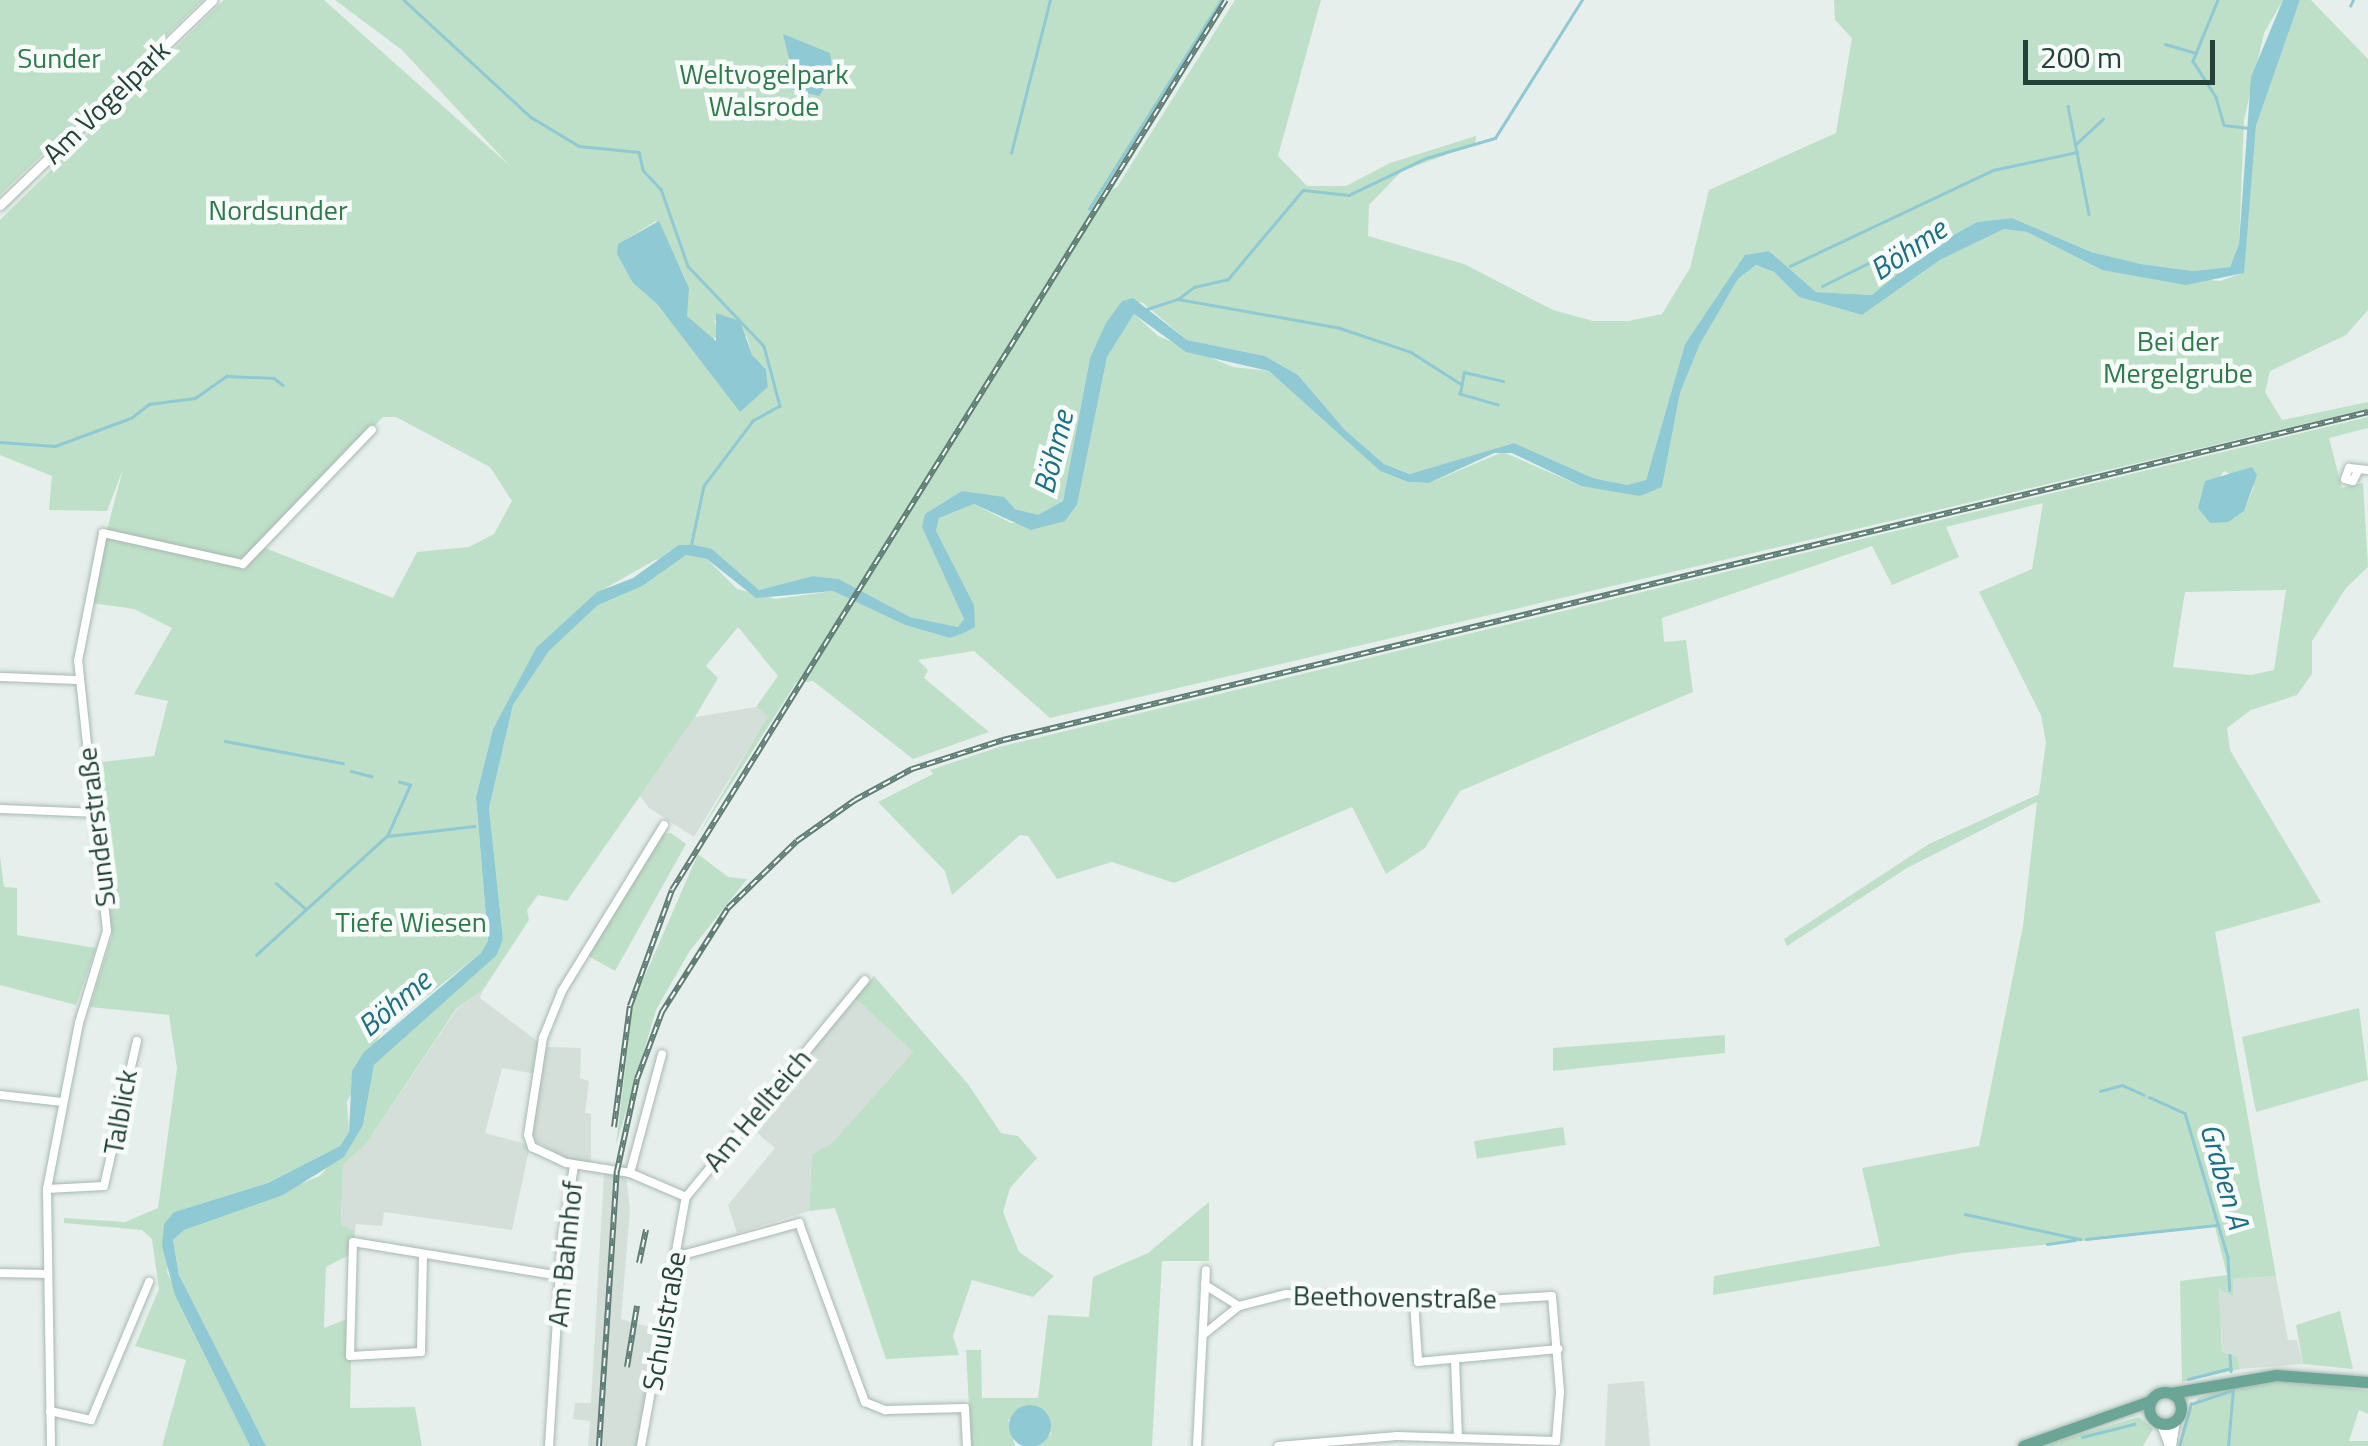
<!DOCTYPE html>
<meta charset="utf-8">
<style>
body{margin:0}
#map{position:relative;width:2368px;height:1446px;overflow:hidden;background:#e6efeb;font-family:"Titillium Web",sans-serif}
div>[style]{position:absolute}
.built>*{inset:0;background:#d4dfda}
.green>*{inset:0;background:#bfe0c8;transform-origin:0 0}
.water>*{inset:0;background:#8ec9d4}
.round{border-radius:50%}
.stream>*{height:2.5px;margin:-1.25px;padding:0 1.25px;transform-origin:1.25px;border-radius:1.25px;background:#8ec9d4}
.roads{filter:drop-shadow(0 0 2px #a8b8b2) drop-shadow(0 0 2px #a8b8b2)}
.minor>*{height:8px;margin:-4px;padding:0 4px;transform-origin:4px;border-radius:4px;background:#fff}
.tertiary>*{height:9px;margin:-4.5px;padding:0 4.5px;transform-origin:4.5px;border-radius:4.5px;background:#fff}
.secondary>*{height:10px;margin:-5px;padding:0 5px;transform-origin:5px;border-radius:5px;background:#fff}
.primary>*{height:11px;margin:-5.5px;padding:0 5.5px;transform-origin:5.5px;border-radius:5.5px;background:#6aa596}
.primary>.ring{margin:-5.5px;padding:0;box-sizing:content-box;background:none;border:11px solid #6aa596;border-radius:50%}
.rail>*{height:6px;margin-top:-3px;transform-origin:0;background:repeating-linear-gradient(90deg,#f7fbf9 0 8px,#5f7d75 0 16px);box-sizing:border-box;border-block:2px solid #5f7d75}
span{translate:-50% -50%;white-space:nowrap;text-align:center;line-height:1.15;-webkit-text-stroke:9px #f7fbf9;paint-order:stroke}
.park-label{font-size:28px;color:#2d7a4b}
.street-label{font-size:28px;color:#24423a}
.water-label{font-size:30px;color:#1c6f80;font-style:italic}
.scale{position:absolute;left:2023px;top:40px;width:192px;height:45px;box-sizing:border-box;border:5px solid #24423a;border-top:0;padding-left:12px;font-size:30px;line-height:35px;white-space:nowrap;color:#24423a;-webkit-text-stroke:8px #f7fbf9;paint-order:stroke}
</style>
<div id="map">
<div class="built">
<div style="clip-path:polygon(756px 707px,769px 715px,694px 837px,649px 808px,640px 796px,695px 717px)"></div>
<div style="clip-path:polygon(483px 990px,480px 998px,545px 1047px,581px 1048px,580px 1078px,589px 1081px,585px 1113px,591px 1114px,591px 1163px,570px 1161px,531px 1138px,541px 1075px,502px 1068px,485px 1133px,530px 1145px,512px 1230px,384px 1212px,382px 1226px,356px 1224px,355px 1231px,341px 1226px,343px 1165px,366px 1144px,457px 1009px)"></div>
<div style="clip-path:polygon(855px 998px,913px 1052px,832px 1143px,812px 1154px,809px 1211px,737px 1233px,728px 1205px,775px 1148px,748px 1125px)"></div>
<div style="clip-path:polygon(604px 1173px,626px 1175px,630px 1210px,621px 1319px,660px 1330px,638px 1446px,588px 1446px,590px 1421px,573px 1419px,575px 1403px,591px 1403px)"></div>
<div style="clip-path:polygon(2276px 1276px,2288px 1340px,2297px 1340px,2303px 1364px,2240px 1369px,2238px 1357px,2222px 1353px,2219px 1288px,2232px 1297px,2233px 1279px)"></div>
<div style="clip-path:polygon(1644px 1381px,1650px 1446px,1605px 1446px,1608px 1384px)"></div>
</div>
<div class="green">
<div style="clip-path:polygon(0 0,203px 0,0 195px)"></div>
<div style="clip-path:polygon(evenodd,224px 0,324px 0,511px 167px,402px 50px,335px 0,1223px 0,1100px 196px,1117px 187px,1235px 0,1321px 0,1278px 156px,1307px 186px,1346px 186px,1390px 163px,1476px 136px,1475px 144px,1402px 171px,1369px 205px,1368px 236px,1464px 264px,1553px 310px,1593px 321px,1629px 321px,1662px 314px,1690px 268px,1709px 190px,1836px 133px,1852px 38px,1835px 20px,1834px 0,2283px 0,2264px 33px,2244px 120px,2239px 244px,2230px 267px,2193px 271px,2141px 264px,2091px 252px,2012px 218px,1977px 222px,1928px 249px,1873px 295px,1816px 292px,1769px 251px,1746px 255px,1685px 344px,1646px 480px,1627px 485px,1593px 478px,1514px 443px,1411px 474px,1384px 464px,1345px 430px,1298px 375px,1265px 356px,1187px 340px,1143px 303px,1122px 301px,1090px 358px,1063px 501px,1038px 516px,962px 491px,922px 527px,950px 581px,964px 620px,958px 627px,910px 617px,839px 579px,813px 576px,759px 590px,712px 549px,655px 560px,597px 593px,536px 649px,493px 729px,476px 797px,488px 942px,481px 953px,381px 1033px,347px 1102px,349px 1132px,340px 1146px,268px 1183px,174px 1212px,167px 1272px,250px 1446px,162px 1446px,186px 1360px,135px 1346px,159px 1289px,152px 1239px,142px 1230px,64px 1223px,64px 1218px,125px 1222px,158px 1208px,177px 1068px,169px 1015px,90px 1007px,112px 936px,93px 763px,154px 756px,168px 701px,134px 694px,172px 628px,134px 609px,92px 603px,107px 537px,243px 567px,265px 548px,393px 598px,417px 552px,469px 547px,494px 534px,512px 501px,490px 467px,396px 417px,383px 417px,242px 561px,107px 530px,123px 469px,107px 511px,49px 510px,52px 476px,0 455px,0 220px,224px 0,656px 221px,686px 280px,687px 316px,710px 339px,721px 337px,714px 320px,747px 337px,752px 356px,766px 368px,768px 387px,740px 411px,657px 304px,633px 283px,619px 244px,656px 221px)"></div>
<div style="clip-path:polygon(2300px 0,2311px 0,2368px 59px,2368px 310px,2346px 335px,2270px 371px,2265px 392px,2282px 420px,2368px 402px,2368px 409px,1050px 718px,974px 651px,918px 660px,928px 670px,924px 678px,989px 732px,913px 759px,813px 681px,796px 683px,694px 842px,768px 716px,756px 707px,778px 676px,738px 627px,706px 666px,718px 678px,695px 717px,567px 901px,538px 895px,527px 910px,529px 920px,483px 990px,456px 1009px,366px 1144px,343px 1165px,341px 1225px,355px 1231px,353px 1253px,326px 1267px,324px 1328px,352px 1317px,350px 1408px,415px 1407px,422px 1446px,266px 1446px,179px 1275px,173px 1240px,184px 1230px,320px 1176px,363px 1125px,374px 1065px,497px 955px,503px 939px,489px 808px,513px 705px,549px 651px,598px 605px,686px 555px,707px 559px,737px 589px,776px 599px,833px 591px,905px 625px,950px 638px,964px 633px,974px 627px,936px 531px,939px 518px,974px 504px,1011px 523px,1065px 521px,1077px 505px,1107px 357px,1134px 314px,1158px 336px,1233px 367px,1269px 371px,1380px 471px,1408px 482px,1429px 483px,1503px 452px,1581px 486px,1662px 487px,1680px 393px,1700px 344px,1738px 279px,1756px 265px,1774px 272px,1799px 297px,1862px 315px,1940px 260px,2004px 229px,2027px 232px,2102px 270px,2220px 281px,2243px 273px,2256px 126px)"></div>
<div style="clip-path:polygon(evenodd,2368px 417px,2368px 428px,2329px 438px,2342px 488px,2363px 483px,2368px 567px,2346px 588px,2312px 641px,2312px 674px,2297px 695px,2251px 710px,2227px 728px,2230px 750px,2321px 902px,2215px 932px,2276px 1276px,2233px 1279px,2233px 1297px,2219px 1289px,2222px 1352px,2238px 1357px,2240px 1369px,2182px 1382px,2180px 1281px,2227px 1275px,2215px 1227px,1963px 1253px,1713px 1295px,1714px 1276px,1880px 1246px,1862px 1168px,1979px 1146px,2023px 926px,2037px 802px,1907px 868px,1787px 946px,1784px 939px,1929px 844px,2039px 794px,2046px 742px,2041px 715px,1979px 592px,2032px 569px,2043px 503px,1946px 527px,1959px 557px,1892px 585px,1872px 546px,1662px 618px,1664px 642px,1686px 640px,1693px 692px,1460px 791px,1425px 848px,1386px 874px,1352px 807px,1174px 883px,1112px 862px,1057px 879px,1028px 836px,1020px 835px,952px 895px,945px 871px,878px 802px,933px 774px,930px 770px,999px 747px,2368px 417px,2224px 471px,2254px 486px,2244px 511px,2198px 509px,2224px 471px,2368px 417px,2286px 590px,2274px 670px,2251px 675px,2173px 667px,2185px 592px,2286px 590px)"></div>
<div style="clip-path:polygon(671px 833px,686px 844px,615px 971px,585px 954px,662px 834px)"></div>
<div style="clip-path:polygon(698px 854px,728px 877px,747px 879px,689px 952px,656px 1010px,616px 1145px,633px 1003px)"></div>
<div style="clip-path:polygon(0 856px,4px 887px,17px 888px,17px 935px,96px 948px,76px 1005px,0 985px)"></div>
<div style="clip-path:polygon(874px 976px,968px 1084px,1001px 1133px,1018px 1136px,1037px 1158px,1010px 1188px,1003px 1212px,1019px 1252px,1054px 1276px,1033px 1297px,972px 1280px,953px 1336px,959px 1355px,886px 1359px,835px 1208px,809px 1211px,812px 1154px,832px 1143px,913px 1052px,855px 998px)"></div>
<div style="clip-path:polygon(2359px 1008px,2368px 1080px,2256px 1112px,2242px 1037px)"></div>
<div style="clip-path:polygon(1725px 1035px,1725px 1053px,1553px 1071px,1553px 1048px)"></div>
<div style="left:1563px;top:1127px;width:18px;height:90px;rotate:81deg"></div>
<div style="clip-path:polygon(1209px 1202px,1209px 1261px,1162px 1261px,1152px 1446px,1037px 1446px,1052px 1433px,1008px 1419px,1015px 1446px,971px 1446px,966px 1350px,981px 1350px,982px 1398px,1038px 1398px,1048px 1315px,1089px 1317px,1093px 1277px,1148px 1253px)"></div>
<div style="clip-path:polygon(2340px 1311px,2353px 1369px,2303px 1364px,2296px 1325px)"></div>
<div style="clip-path:polygon(2298px 1380px,2368px 1391px,2368px 1414px,2359px 1410px,2349px 1441px,2368px 1441px,2368px 1446px,2181px 1446px,2182px 1428px,2198px 1398px,2227px 1387px)"></div>
<div style="clip-path:polygon(2139px 1417px,2153px 1429px,2143px 1446px,2040px 1446px)"></div>
</div>
<div class="water">
<div style="clip-path:polygon(2283px 0,2300px 0,2256px 126px,2244px 273px,2186px 285px,2102px 270px,2027px 232px,2004px 229px,1940px 260px,1862px 315px,1799px 297px,1774px 272px,1756px 265px,1738px 279px,1700px 344px,1680px 393px,1662px 487px,1640px 496px,1581px 486px,1512px 453px,1494px 453px,1429px 483px,1408px 482px,1380px 471px,1269px 371px,1186px 352px,1134px 314px,1107px 357px,1077px 505px,1065px 521px,1031px 530px,974px 504px,939px 518px,936px 531px,974px 605px,975px 627px,964px 633px,950px 638px,905px 625px,833px 591px,756px 598px,707px 559px,686px 555px,642px 586px,598px 605px,549px 651px,513px 705px,489px 808px,503px 939px,497px 955px,374px 1065px,363px 1125px,344px 1157px,283px 1195px,184px 1230px,173px 1240px,179px 1275px,266px 1446px,250px 1446px,175px 1295px,162px 1246px,164px 1224px,174px 1212px,268px 1183px,340px 1146px,349px 1132px,352px 1071px,364px 1052px,481px 953px,488px 941px,476px 797px,493px 729px,536px 648px,597px 592px,633px 578px,679px 545px,694px 545px,712px 549px,759px 590px,813px 576px,839px 579px,910px 617px,958px 627px,964px 619px,922px 527px,925px 514px,962px 491px,1004px 497px,1015px 509px,1038px 515px,1063px 501px,1090px 358px,1106px 323px,1122px 301px,1133px 298px,1187px 340px,1265px 356px,1298px 375px,1345px 430px,1384px 464px,1410px 474px,1514px 443px,1593px 478px,1627px 485px,1646px 480px,1685px 344px,1745px 255px,1769px 251px,1816px 292px,1872px 295px,1928px 249px,1977px 222px,2012px 218px,2091px 252px,2141px 264px,2193px 271px,2230px 267px,2239px 244px,2251px 77px)"></div>
<div style="clip-path:polygon(783px 34px,830px 53px,833px 75px,819px 96px,754px 80px,790px 63px)"></div>
<div style="clip-path:polygon(659px 221px,689px 288px,687px 316px,716px 341px,716px 313px,740px 321px,752px 355px,766px 369px,768px 387px,740px 412px,657px 304px,633px 283px,617px 254px,618px 244px)"></div>
<div style="clip-path:polygon(2252px 467px,2257px 475px,2244px 511px,2228px 522px,2210px 523px,2198px 508px,2205px 481px)"></div>
<div class="round" style="left:1009px;top:1405px;width:42px;height:42px"></div>
</div>
<div class="stream">
<div style="left:404px;top:0;width:173px;rotate:42.7deg"></div>
<div style="left:531px;top:117px;width:56px;rotate:31.1deg"></div>
<div style="left:579px;top:146px;width:60px;rotate:5.7deg"></div>
<div style="left:639px;top:152px;width:18px;rotate:77deg"></div>
<div style="left:643px;top:170px;width:26px;rotate:47deg"></div>
<div style="left:661px;top:189px;width:82px;rotate:70.7deg"></div>
<div style="left:688px;top:266px;width:110px;rotate:46.5deg"></div>
<div style="left:764px;top:346px;width:62px;rotate:75.1deg"></div>
<div style="left:780px;top:406px;width:31px;rotate:151deg"></div>
<div style="left:753px;top:421px;width:81px;rotate:127deg"></div>
<div style="left:704px;top:486px;width:62px;rotate:102deg"></div>
<div style="left:2218px;top:0;width:66px;rotate:112.3deg"></div>
<div style="left:2193px;top:61px;width:43px;rotate:57.4deg"></div>
<div style="left:2216px;top:97px;width:29px;rotate:74deg"></div>
<div style="left:2224px;top:125px;width:23px;rotate:7deg"></div>
<div style="left:2350px;top:6px;width:7px;rotate:-63deg"></div>
<div style="left:2165px;top:44px;width:32px;rotate:16deg"></div>
<div style="left:2068px;top:106px;width:110px;rotate:79deg"></div>
<div style="left:2075px;top:145px;width:38px;rotate:-43deg"></div>
<div style="left:1011px;top:153px;width:158px;rotate:-75.7deg"></div>
<div style="left:1089px;top:209px;width:247px;rotate:-57.7deg"></div>
<div style="left:1790px;top:266px;width:225px;rotate:-25.3deg"></div>
<div style="left:1993px;top:170px;width:86px;rotate:-12.1deg"></div>
<div style="left:1822px;top:286px;width:88px;rotate:-26.3deg"></div>
<div style="left:1178px;top:299px;width:20px;rotate:-37deg"></div>
<div style="left:1194px;top:287px;width:35px;rotate:-13deg"></div>
<div style="left:1228px;top:279px;width:116px;rotate:-49.9deg"></div>
<div style="left:1303px;top:190px;width:46px;rotate:6.2deg"></div>
<div style="left:1349px;top:195px;width:85px;rotate:-25.7deg"></div>
<div style="left:1426px;top:158px;width:72px;rotate:-16.2deg"></div>
<div style="left:1495px;top:138px;width:163px;rotate:-57.8deg"></div>
<div style="left:1147px;top:309px;width:33px;rotate:-18deg"></div>
<div style="left:1178px;top:299px;width:165px;rotate:10.1deg"></div>
<div style="left:1340px;top:328px;width:75px;rotate:18.7deg"></div>
<div style="left:1411px;top:352px;width:59px;rotate:32.6deg"></div>
<div style="left:1498px;top:405px;width:40px;rotate:-164deg"></div>
<div style="left:1460px;top:394px;width:22px;rotate:-80deg"></div>
<div style="left:1464px;top:372px;width:40px;rotate:13deg"></div>
<div style="left:131px;top:418px;width:23px;rotate:-38deg"></div>
<div style="left:149px;top:404px;width:46px;rotate:-7.4deg"></div>
<div style="left:195px;top:398px;width:39px;rotate:-35deg"></div>
<div style="left:227px;top:376px;width:47px;rotate:2.4deg"></div>
<div style="left:274px;top:378px;width:11px;rotate:38deg"></div>
<div style="left:0;top:442px;width:55px;rotate:4.2deg"></div>
<div style="left:55px;top:446px;width:78px;rotate:-20.3deg"></div>
<div style="left:225px;top:741px;width:120px;rotate:10.6deg"></div>
<div style="left:351px;top:771px;width:21px;rotate:14deg"></div>
<div style="left:388px;top:836px;width:87px;rotate:-6.6deg"></div>
<div style="left:276px;top:883px;width:38px;rotate:41deg"></div>
<div style="left:256px;top:955px;width:177px;rotate:-42.3deg"></div>
<div style="left:387px;top:836px;width:56px;rotate:-65.7deg"></div>
<div style="left:410px;top:785px;width:11px;rotate:-165deg"></div>
<div style="left:2100px;top:1091px;width:23px;rotate:-15deg"></div>
<div style="left:2122px;top:1085px;width:24px;rotate:24deg"></div>
<div style="left:2149px;top:1097px;width:39px;rotate:24deg"></div>
<div style="left:2185px;top:1113px;width:150px;rotate:73.4deg"></div>
<div style="left:2228px;top:1257px;width:33px;rotate:87deg"></div>
<div style="left:1965px;top:1214px;width:118px;rotate:12.3deg"></div>
<div style="left:2086px;top:1239px;width:133px;rotate:-6.1deg"></div>
<div style="left:2047px;top:1244px;width:28px;rotate:-8deg"></div>
<div style="left:2230px;top:1355px;width:16px;rotate:86deg"></div>
<div style="left:2188px;top:1379px;width:44px;rotate:-14.3deg"></div>
<div style="left:2082px;top:1437px;width:54px;rotate:-14deg"></div>
<div style="left:2179px;top:1446px;width:44px;rotate:-74.1deg"></div>
<div style="left:2191px;top:1404px;width:44px;rotate:-18.4deg"></div>
<div style="left:2228px;top:1446px;width:57px;rotate:-85deg"></div>
</div>
<div class="roads">
<div class="minor">
<div style="left:2357px;top:473px;width:9px;rotate:117deg"></div>
<div style="left:2353px;top:481px;width:8px;rotate:-166deg"></div>
<div style="left:2345px;top:479px;width:12px;rotate:-70deg"></div>
<div style="left:2349px;top:468px;width:19px;rotate:6deg"></div>
<div style="left:0;top:677px;width:79px;rotate:2.2deg"></div>
<div style="left:0;top:809px;width:94px;rotate:2.4deg"></div>
<div style="left:664px;top:825px;width:195px;rotate:121.6deg"></div>
<div style="left:562px;top:991px;width:51px;rotate:112deg"></div>
<div style="left:543px;top:1038px;width:98px;rotate:98.8deg"></div>
<div style="left:528px;top:1135px;width:13px;rotate:72deg"></div>
<div style="left:532px;top:1147px;width:38px;rotate:25deg"></div>
<div style="left:567px;top:1163px;width:64px;rotate:9deg"></div>
<div style="left:630px;top:1173px;width:61px;rotate:23.2deg"></div>
<div style="left:0;top:1095px;width:63px;rotate:6.3deg"></div>
<div style="left:630px;top:1173px;width:123px;rotate:-74.9deg"></div>
<div style="left:47px;top:1189px;width:57px;rotate:-3deg"></div>
<div style="left:104px;top:1186px;width:149px;rotate:-77.2deg"></div>
<div style="left:423px;top:1255px;width:97px;rotate:91.2deg"></div>
<div style="left:421px;top:1352px;width:71px;rotate:176.8deg"></div>
<div style="left:350px;top:1356px;width:114px;rotate:-88.5deg"></div>
<div style="left:353px;top:1242px;width:210px;rotate:9.3deg"></div>
<div style="left:675px;top:1257px;width:129px;rotate:-15.3deg"></div>
<div style="left:799px;top:1223px;width:191px;rotate:69.8deg"></div>
<div style="left:865px;top:1402px;width:22px;rotate:22deg"></div>
<div style="left:885px;top:1410px;width:80px;rotate:-1.4deg"></div>
<div style="left:965px;top:1408px;width:38px;rotate:87deg"></div>
<div style="left:0;top:1273px;width:47px;rotate:1.2deg"></div>
<div style="left:1205px;top:1285px;width:40px;rotate:32deg"></div>
<div style="left:1414px;top:1301px;width:61px;rotate:86.2deg"></div>
<div style="left:1418px;top:1362px;width:141px;rotate:-5.3deg"></div>
<div style="left:1203px;top:1335px;width:46px;rotate:-38.9deg"></div>
<div style="left:1239px;top:1306px;width:49px;rotate:-14.3deg"></div>
<div style="left:1286px;top:1294px;width:152px;rotate:3.4deg"></div>
<div style="left:1438px;top:1303px;width:114px;rotate:-3.5deg"></div>
<div style="left:1552px;top:1296px;width:96px;rotate:85.2deg"></div>
<div style="left:1560px;top:1392px;width:49px;rotate:94.7deg"></div>
<div style="left:1556px;top:1441px;width:159px;rotate:-178.2deg"></div>
<div style="left:1397px;top:1436px;width:119px;rotate:175.2deg"></div>
<div style="left:1455px;top:1360px;width:77px;rotate:87.8deg"></div>
<div style="left:50px;top:1411px;width:42px;rotate:12.4deg"></div>
<div style="left:91px;top:1420px;width:150px;rotate:-67.2deg"></div>
<div style="left:51px;top:1446px;width:257px;rotate:-90.9deg"></div>
<div style="left:47px;top:1189px;width:169px;rotate:-79.1deg"></div>
<div style="left:79px;top:1023px;width:96px;rotate:-73.1deg"></div>
<div style="left:107px;top:931px;width:272px;rotate:-96.1deg"></div>
<div style="left:78px;top:661px;width:130px;rotate:-78.9deg"></div>
<div style="left:103px;top:533px;width:143px;rotate:12.5deg"></div>
<div style="left:243px;top:564px;width:186px;rotate:-46.1deg"></div>
<div style="left:549px;top:1446px;width:208px;rotate:-86.4deg"></div>
<div style="left:562px;top:1238px;width:73px;rotate:-80.5deg"></div>
<div style="left:641px;top:1446px;width:253px;rotate:-79.8deg"></div>
<div style="left:686px;top:1197px;width:281px;rotate:-50.5deg"></div>
<div style="left:1197px;top:1446px;width:176px;rotate:-87.1deg"></div>
</div>
<div class="tertiary">
<div style="left:0;top:205px;width:295px;rotate:-44deg"></div>
</div>
<div class="secondary">
<div style="left:2162px;top:1424px;width:23px;rotate:70deg"></div>
<div style="left:2171px;top:1446px;width:25px;rotate:-81deg"></div>
</div>
<div class="primary">
<div class="ring" style="left:2149px;top:1392px;width:21px;height:21px"></div>
<div style="left:2171px;top:1393px;width:107px;rotate:-9.7deg"></div>
<div style="left:2276px;top:1375px;width:92px;rotate:4.4deg"></div>
<div style="left:2023px;top:1446px;width:135px;rotate:-19.5deg"></div>
</div>
</div>
<div class="rail">
<div style="left:614px;top:1127px;width:122px;rotate:-82.5deg"></div>
<div style="left:630px;top:1006px;width:123px;rotate:-70.1deg"></div>
<div style="left:672px;top:890px;width:1048px;rotate:-58.1deg"></div>
<div style="left:639px;top:1263px;width:34px;rotate:-78deg"></div>
<div style="left:627px;top:1367px;width:62px;rotate:-80.7deg"></div>
<div style="left:599px;top:1446px;width:276px;rotate:-86.3deg"></div>
<div style="left:617px;top:1171px;width:94px;rotate:-77.7deg"></div>
<div style="left:637px;top:1079px;width:72px;rotate:-69.5deg"></div>
<div style="left:662px;top:1012px;width:123px;rotate:-57.6deg"></div>
<div style="left:728px;top:908px;width:96px;rotate:-44.2deg"></div>
<div style="left:797px;top:841px;width:71px;rotate:-35.3deg"></div>
<div style="left:855px;top:800px;width:65px;rotate:-28.5deg"></div>
<div style="left:912px;top:769px;width:96px;rotate:-17.7deg"></div>
<div style="left:1003px;top:740px;width:1404px;rotate:-13.51deg"></div>
</div>
<div class="park-label">
<span style="left:59px;top:58px">Sunder</span>
<span style="left:764px;top:90px">Weltvogelpark<br>Walsrode</span>
<span style="left:278px;top:210px">Nordsunder</span>
<span style="left:2178px;top:357px">Bei der<br>Mergelgrube</span>
<span style="left:411px;top:922px">Tiefe Wiesen</span>
</div>
<div class="street-label">
<span style="left:106px;top:102px;rotate:-44deg">Am Vogelpark</span>
<span style="left:96px;top:827px;rotate:-97deg">Sunderstraße</span>
<span style="left:757px;top:1110px;rotate:-50deg">Am Hellteich</span>
<span style="left:120px;top:1112px;rotate:-80deg">Talblick</span>
<span style="left:565px;top:1254px;rotate:-84deg">Am Bahnhof</span>
<span style="left:1395px;top:1297px;rotate:1deg">Beethovenstraße</span>
<span style="left:664px;top:1321px;rotate:-80deg">Schulstraße</span>
</div>
<div class="water-label">
<span style="left:1908px;top:249px;rotate:-34deg">Böhme</span>
<span style="left:1053px;top:452px;rotate:-76deg">Böhme</span>
<span style="left:394px;top:1003px;rotate:-40deg">Böhme</span>
<span style="left:2225px;top:1176px;rotate:74deg">Graben A</span>
</div>
<div class="scale">200 m</div>
</div>
